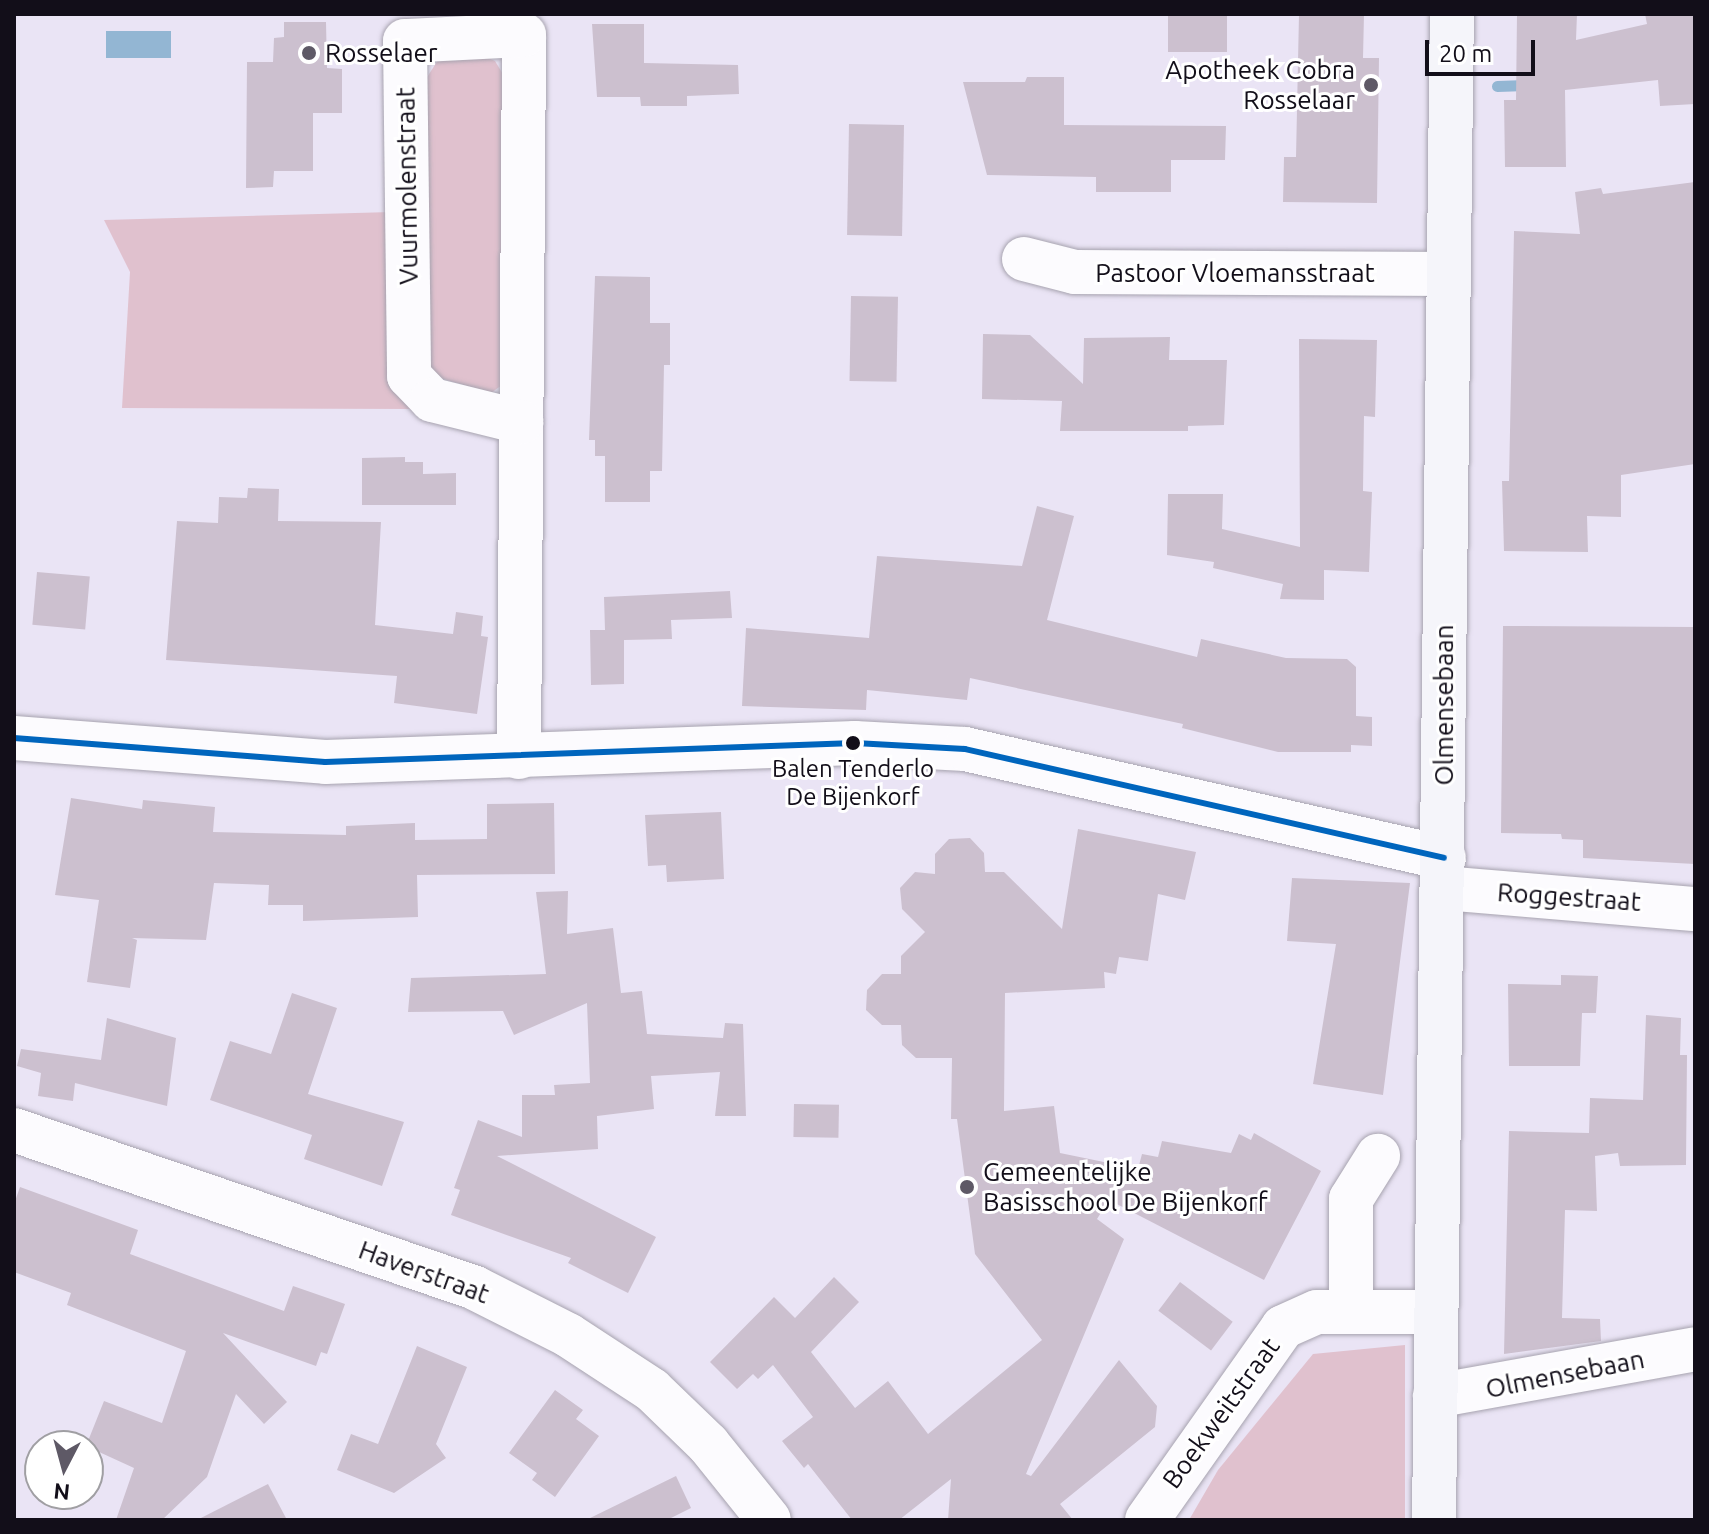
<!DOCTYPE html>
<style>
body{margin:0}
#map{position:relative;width:1709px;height:1534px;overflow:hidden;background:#eae4f5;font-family:Ubuntu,sans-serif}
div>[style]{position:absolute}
.green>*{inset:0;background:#e0c1ce}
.water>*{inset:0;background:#93b6d3;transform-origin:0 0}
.stream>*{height:11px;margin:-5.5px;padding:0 5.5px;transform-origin:5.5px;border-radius:5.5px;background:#93b6d3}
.building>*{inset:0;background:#ccc0cf;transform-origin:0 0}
.roads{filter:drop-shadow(0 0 2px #a7a3af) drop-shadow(0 0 2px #a7a3af)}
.street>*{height:44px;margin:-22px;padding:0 22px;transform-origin:22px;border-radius:22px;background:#fcfbfe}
.secondary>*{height:44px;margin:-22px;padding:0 22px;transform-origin:22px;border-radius:22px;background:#f5f5fa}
.bus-1>*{height:6px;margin:-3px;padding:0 3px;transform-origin:3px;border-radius:3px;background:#0065bd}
.dots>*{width:22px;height:22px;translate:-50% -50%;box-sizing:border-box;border:4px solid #fff;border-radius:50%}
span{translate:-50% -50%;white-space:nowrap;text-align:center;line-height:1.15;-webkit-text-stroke:6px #fff;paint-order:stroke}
.bus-label{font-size:24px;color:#120e19}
.poi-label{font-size:26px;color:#120e19}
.left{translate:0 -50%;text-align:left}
.right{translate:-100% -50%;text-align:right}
.street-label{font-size:26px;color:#120e19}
.frame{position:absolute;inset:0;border:16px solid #120e19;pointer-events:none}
.north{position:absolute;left:24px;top:1430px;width:80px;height:80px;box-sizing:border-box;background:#fff;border:2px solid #a09fa3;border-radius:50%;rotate:186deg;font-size:22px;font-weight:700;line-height:32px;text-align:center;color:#120e19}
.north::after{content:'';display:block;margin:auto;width:28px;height:36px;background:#5e5966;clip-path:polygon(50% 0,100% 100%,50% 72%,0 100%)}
.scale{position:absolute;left:1425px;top:40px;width:110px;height:36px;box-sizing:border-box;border:4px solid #120e19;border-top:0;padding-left:10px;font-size:24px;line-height:28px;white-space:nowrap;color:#120e19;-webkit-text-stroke:6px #fff;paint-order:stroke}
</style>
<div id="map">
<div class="green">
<div style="clip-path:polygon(477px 53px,495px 61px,509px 84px,502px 385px,491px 393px,430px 375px,422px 85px,440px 57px)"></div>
<div style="clip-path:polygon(392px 212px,417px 409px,122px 408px,130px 272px,104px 220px)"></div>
<div style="clip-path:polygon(1405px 1345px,1405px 1520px,1189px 1520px,1218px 1470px,1313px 1354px)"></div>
</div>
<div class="water">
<div style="left:106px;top:31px;width:65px;height:27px"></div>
</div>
<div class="stream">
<div style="left:1497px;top:86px;width:31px;rotate:-2deg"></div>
</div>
<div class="building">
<div style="left:1168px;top:14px;width:59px;height:38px"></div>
<div style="clip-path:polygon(1299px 14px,1364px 14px,1363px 58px,1379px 58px,1377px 203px,1283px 202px,1284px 157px,1296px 157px)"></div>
<div style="clip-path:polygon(1517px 14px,1577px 14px,1576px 40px,1647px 24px,1645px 14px,1695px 14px,1695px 104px,1660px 106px,1658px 80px,1565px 90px,1566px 167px,1505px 167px,1504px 100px,1516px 100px)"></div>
<div style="clip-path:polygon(284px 22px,326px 22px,327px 68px,342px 69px,342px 113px,313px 113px,313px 171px,274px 171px,273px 187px,246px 188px,247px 62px,273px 62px,274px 38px,284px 37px)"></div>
<div style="clip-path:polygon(592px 24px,644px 24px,644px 63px,738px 65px,739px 94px,687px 96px,687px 106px,641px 106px,640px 97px,597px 97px)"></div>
<div style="clip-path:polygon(1027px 77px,1064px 77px,1064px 125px,1226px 126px,1225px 160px,1171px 160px,1171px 192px,1096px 192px,1096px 177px,987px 175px,963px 82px,1025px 82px)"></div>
<div style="left:849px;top:124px;width:55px;height:111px;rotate:1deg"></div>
<div style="clip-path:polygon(1695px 182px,1695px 464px,1621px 475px,1621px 517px,1587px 516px,1588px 552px,1504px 551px,1502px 481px,1509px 481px,1514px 231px,1580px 234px,1575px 192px,1601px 188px,1603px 194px)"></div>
<div style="clip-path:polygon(595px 276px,650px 277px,650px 323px,670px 323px,670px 365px,664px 365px,662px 471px,650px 471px,650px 502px,605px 502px,605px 456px,595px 456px,595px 440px,589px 440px)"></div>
<div style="left:851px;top:296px;width:47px;height:85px;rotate:1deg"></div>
<div style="clip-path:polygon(983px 334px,1030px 335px,1083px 384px,1084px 338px,1170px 337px,1169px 360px,1227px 360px,1224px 425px,1188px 426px,1188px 431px,1060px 431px,1062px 401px,982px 399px)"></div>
<div style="clip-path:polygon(1299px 339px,1377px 340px,1375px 417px,1364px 416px,1363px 491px,1372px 492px,1369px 572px,1324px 570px,1324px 600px,1280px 599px,1283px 584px,1213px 568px,1214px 562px,1167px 555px,1168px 494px,1223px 494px,1222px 529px,1300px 547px)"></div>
<div style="clip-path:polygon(405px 457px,405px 462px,423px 462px,423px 474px,456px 473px,456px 505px,362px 505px,362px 458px)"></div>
<div style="clip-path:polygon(248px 488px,279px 489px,278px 521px,381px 522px,375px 625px,453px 634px,456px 612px,483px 616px,481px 636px,488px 637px,477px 714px,394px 703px,397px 676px,166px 660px,177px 521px,218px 523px,219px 497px,247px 498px)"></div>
<div style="clip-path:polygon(1037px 506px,1074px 516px,1047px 620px,1197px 657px,1201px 639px,1286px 658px,1347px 659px,1356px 667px,1356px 716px,1372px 717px,1372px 746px,1351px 745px,1351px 752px,1278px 752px,1182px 728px,1183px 724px,970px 678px,967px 700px,867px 690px,866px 710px,742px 706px,746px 628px,869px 638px,877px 556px,1022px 566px)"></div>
<div style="left:37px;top:572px;width:53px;height:53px;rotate:5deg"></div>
<div style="clip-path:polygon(730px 591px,732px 618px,671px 620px,672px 639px,624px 640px,624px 684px,591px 685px,590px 630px,605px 630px,604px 597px)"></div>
<div style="clip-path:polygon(1503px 626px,1695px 627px,1695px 864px,1583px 858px,1583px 840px,1562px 839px,1561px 834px,1501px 833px)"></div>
<div style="clip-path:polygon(71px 798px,142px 809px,143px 800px,215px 807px,213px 832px,346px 835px,346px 826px,415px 823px,415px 840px,487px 839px,487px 804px,554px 803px,555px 874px,417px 875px,418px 917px,303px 921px,303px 905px,268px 905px,269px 885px,214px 883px,206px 940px,132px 938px,137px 940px,130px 988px,87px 982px,99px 900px,55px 895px)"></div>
<div style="clip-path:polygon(721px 812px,724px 879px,667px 882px,666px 865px,648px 866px,645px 815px)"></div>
<div style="clip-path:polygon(1078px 829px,1196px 852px,1185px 900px,1158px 894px,1148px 961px,1119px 957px,1116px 974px,1104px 972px,1105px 988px,1005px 993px,1004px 1111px,1054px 1106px,1060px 1153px,1138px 1169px,1142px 1154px,1158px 1157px,1162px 1141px,1231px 1153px,1239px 1134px,1251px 1140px,1254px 1133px,1321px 1171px,1264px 1280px,1109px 1200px,1097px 1219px,1124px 1239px,1026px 1474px,1031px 1476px,1119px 1360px,1157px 1406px,1155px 1427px,1060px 1504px,1073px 1520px,948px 1520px,951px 1479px,899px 1520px,852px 1520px,808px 1464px,804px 1468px,782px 1441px,813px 1417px,773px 1365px,758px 1379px,753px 1374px,737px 1389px,710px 1362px,774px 1297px,795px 1318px,834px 1277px,859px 1302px,811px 1352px,855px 1408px,888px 1381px,928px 1434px,1042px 1340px,975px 1254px,957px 1119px,951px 1119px,952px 1058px,916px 1058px,902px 1045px,901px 1025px,882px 1025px,866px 1010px,867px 990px,882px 974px,901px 974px,901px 956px,925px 932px,902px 909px,900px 888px,915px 872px,935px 874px,935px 854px,949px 839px,970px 838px,984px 853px,985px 872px,1004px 872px,1062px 929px)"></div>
<div style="clip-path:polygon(1292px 878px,1410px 883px,1383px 1095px,1313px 1084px,1336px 944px,1287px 941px)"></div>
<div style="clip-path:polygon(568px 891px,567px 934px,613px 928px,621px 993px,642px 991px,647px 1034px,723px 1038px,725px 1023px,743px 1024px,746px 1116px,715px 1116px,720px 1072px,651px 1076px,654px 1109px,597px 1116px,598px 1149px,497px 1156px,656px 1237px,628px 1293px,568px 1263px,571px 1258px,451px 1215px,460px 1190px,454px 1188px,478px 1120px,522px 1137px,522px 1095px,555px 1095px,554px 1085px,590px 1083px,587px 1003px,514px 1035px,503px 1011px,408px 1012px,411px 978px,546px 974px,536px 892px)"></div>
<div style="clip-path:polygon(1561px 975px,1598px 976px,1596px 1013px,1582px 1013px,1580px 1066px,1509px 1066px,1508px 984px,1561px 985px)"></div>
<div style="clip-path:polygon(292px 993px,337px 1008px,308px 1094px,404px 1122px,382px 1186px,304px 1159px,312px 1135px,210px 1100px,230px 1041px,271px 1054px)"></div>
<div style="clip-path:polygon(1646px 1015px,1681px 1018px,1680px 1055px,1687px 1055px,1686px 1165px,1620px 1166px,1618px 1153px,1595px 1156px,1597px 1211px,1565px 1210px,1562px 1318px,1600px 1319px,1601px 1341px,1504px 1354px,1509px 1131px,1589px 1133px,1590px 1098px,1643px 1100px)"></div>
<div style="clip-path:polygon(107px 1018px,176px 1038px,167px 1106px,75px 1083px,73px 1101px,38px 1096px,41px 1073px,17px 1066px,21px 1049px,101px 1060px)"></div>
<div style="left:794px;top:1104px;width:45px;height:33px;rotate:1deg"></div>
<div style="clip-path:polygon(20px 1187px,138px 1230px,130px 1254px,284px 1311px,293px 1286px,345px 1304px,327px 1354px,321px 1352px,316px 1366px,223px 1333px,287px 1402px,264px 1424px,236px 1394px,207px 1477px,162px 1520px,116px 1520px,134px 1468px,86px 1446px,104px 1401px,162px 1423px,186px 1351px,67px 1305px,71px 1293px,14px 1272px,14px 1204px)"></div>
<div style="left:1180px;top:1282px;width:66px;height:36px;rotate:37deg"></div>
<div style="clip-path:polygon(417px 1346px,467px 1367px,436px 1444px,446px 1458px,394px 1493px,337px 1470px,351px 1434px,378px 1444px)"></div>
<div style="clip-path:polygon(555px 1390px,583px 1410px,576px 1419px,599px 1436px,555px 1497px,532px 1480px,537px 1473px,509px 1453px)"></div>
<div style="clip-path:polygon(676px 1476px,691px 1508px,667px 1520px,586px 1520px)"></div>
<div style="clip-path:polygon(268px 1484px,287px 1520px,197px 1520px)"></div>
</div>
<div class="roads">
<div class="street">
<div style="left:1024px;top:259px;width:53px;rotate:14.3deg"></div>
<div style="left:1075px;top:272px;width:374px;rotate:0.3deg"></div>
<div style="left:14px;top:738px;width:312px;rotate:4.4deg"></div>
<div style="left:325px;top:762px;width:530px;rotate:-2.05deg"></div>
<div style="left:855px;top:743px;width:110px;rotate:3.1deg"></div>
<div style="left:965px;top:749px;width:491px;rotate:12.8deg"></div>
<div style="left:519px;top:757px;width:722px;rotate:-89.6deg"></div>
<div style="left:524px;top:35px;width:119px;rotate:177.1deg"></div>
<div style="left:405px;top:41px;width:335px;rotate:89.3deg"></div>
<div style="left:409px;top:376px;width:33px;rotate:46deg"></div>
<div style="left:432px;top:400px;width:92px;rotate:13.9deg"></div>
<div style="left:1443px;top:888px;width:253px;rotate:4.8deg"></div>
<div style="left:14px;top:1130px;width:487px;rotate:18.9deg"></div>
<div style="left:475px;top:1288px;width:104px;rotate:26.8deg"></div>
<div style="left:568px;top:1335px;width:100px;rotate:33.2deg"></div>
<div style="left:652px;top:1390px;width:78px;rotate:44deg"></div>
<div style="left:708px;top:1444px;width:97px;rotate:51.2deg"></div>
<div style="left:1351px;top:1310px;width:111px;rotate:-90deg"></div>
<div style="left:1351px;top:1199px;width:51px;rotate:-57.9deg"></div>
<div style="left:1435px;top:1396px;width:264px;rotate:-10.2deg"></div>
<div style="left:1147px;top:1520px;width:236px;rotate:-54.8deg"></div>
<div style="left:1283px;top:1327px;width:37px;rotate:-24deg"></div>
<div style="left:1317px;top:1312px;width:119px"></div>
</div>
<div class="secondary">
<div style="left:1434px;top:1520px;width:1506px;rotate:-89.32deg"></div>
</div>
</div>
<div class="bus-1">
<div style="left:14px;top:738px;width:312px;rotate:4.4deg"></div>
<div style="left:325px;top:762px;width:530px;rotate:-2.05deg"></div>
<div style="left:855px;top:743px;width:110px;rotate:3.1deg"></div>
<div style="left:965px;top:749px;width:491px;rotate:12.8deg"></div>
</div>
<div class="dots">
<div style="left:309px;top:53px;background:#5e5966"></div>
<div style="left:1371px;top:85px;background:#5e5966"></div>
<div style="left:853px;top:743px;background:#120e19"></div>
<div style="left:967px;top:1187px;background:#5e5966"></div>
</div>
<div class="bus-label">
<span style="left:853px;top:783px">Balen Tenderlo<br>De Bijenkorf</span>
</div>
<div class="poi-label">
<span class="left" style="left:325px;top:53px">Rosselaer</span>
<span class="right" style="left:1355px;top:85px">Apotheek Cobra<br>Rosselaar</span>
<span class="left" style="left:983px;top:1187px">Gemeentelijke<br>Basisschool De Bijenkorf</span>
</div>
<div class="street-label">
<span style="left:407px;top:186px;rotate:-91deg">Vuurmolenstraat</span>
<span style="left:1235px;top:273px">Pastoor Vloemansstraat</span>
<span style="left:1444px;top:705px;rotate:-90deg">Olmensebaan</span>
<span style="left:1569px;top:897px;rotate:4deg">Roggestraat</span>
<span style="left:424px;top:1272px;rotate:20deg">Haverstraat</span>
<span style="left:1565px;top:1374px;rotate:-11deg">Olmensebaan</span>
<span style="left:1221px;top:1413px;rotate:-54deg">Boekweitstraat</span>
</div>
<div class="frame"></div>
<div class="north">N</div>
<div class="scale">20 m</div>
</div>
